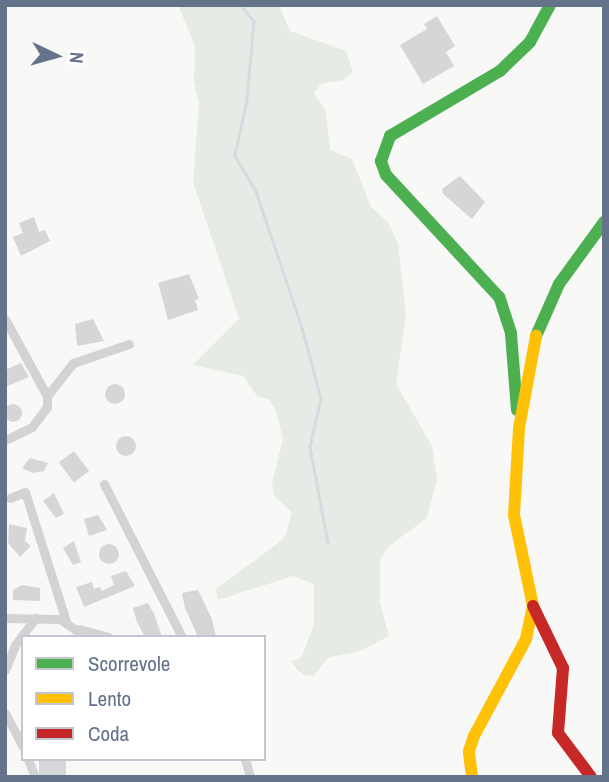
<!DOCTYPE html>
<style>
body{margin:0}
#map{position:relative;width:609px;height:782px;overflow:hidden;background:#f8f8f7;font-family:"Archivo Narrow",sans-serif}
div>[style]{position:absolute}
.green>*{inset:0;background:#e6ebe5}
.stream>*{height:2.5px;margin:-1.25px;padding:0 1.25px;transform-origin:1.25px;border-radius:1.25px;background:#d5dbdf}
.building>*{inset:0;background:#d6d6d8;transform-origin:0 0}
.round{border-radius:50%}
.street>*{height:9px;margin:-4.5px;padding:0 4.5px;transform-origin:4.5px;border-radius:4.5px;background:#d3d3d5}
.fast>*{height:12px;margin:-6px;padding:0 6px;transform-origin:6px;border-radius:6px;background:#4caf50}
.slow>*{height:12px;margin:-6px;padding:0 6px;transform-origin:6px;border-radius:6px;background:#ffc107}
.jam>*{height:12px;margin:-6px;padding:0 6px;transform-origin:6px;border-radius:6px;background:#c62828}
span{translate:-50% -50%;white-space:nowrap;text-align:center;line-height:1.15;-webkit-text-stroke:7px #fff;paint-order:stroke}
.frame{position:absolute;inset:0;border:7px solid #64728a;pointer-events:none}
.legend{position:absolute;left:21px;top:635px;width:245px;height:126px;box-sizing:border-box;background:#fff;border:2px solid #c1c7d0;margin:0;padding:9px 12px;list-style:none;font-size:21px;color:#64728a}
.legend li{display:flex;align-items:center;gap:14px;height:35px}
.legend b{width:35px;border:2px solid #c1c7d0}
.north{position:absolute;left:21px;top:21px;width:70px;height:70px;-webkit-text-stroke:5px #fff;paint-order:stroke;rotate:95deg;font-size:19px;font-weight:700;line-height:28px;text-align:center;color:#64728a}
.north::after{content:'';display:block;margin:auto;width:24px;height:32px;background:#64728a;clip-path:polygon(50% 0,100% 100%,50% 72%,0 100%)}
</style>
<div id="map">
<div class="green">
<div style="clip-path:polygon(178px 5px,279px 5px,290px 31px,346px 51px,353px 72px,344px 80px,321px 84px,314px 93px,326px 112px,330px 150px,352px 159px,371px 207px,388px 222px,398px 244px,406px 314px,396px 384px,432px 446px,437px 479px,427px 518px,389px 546px,380px 560px,380px 603px,389px 636px,358px 652px,329px 657px,313px 676px,303px 675px,290px 662px,301px 658px,314px 625px,314px 584px,293px 576px,218px 600px,216px 589px,277px 544px,286px 535px,292px 512px,274px 496px,272px 484px,283px 438px,275px 409px,268px 399px,257px 396px,243px 376px,193px 365px,239px 319px,193px 182px,199px 105px,194px 81px,195px 46px)"></div>
</div>
<div class="stream">
<div style="left:241px;top:5px;width:21px;rotate:51deg"></div>
<div style="left:254px;top:21px;width:79px;rotate:95.1deg"></div>
<div style="left:247px;top:100px;width:57px;rotate:102.1deg"></div>
<div style="left:235px;top:156px;width:41px;rotate:59deg"></div>
<div style="left:256px;top:191px;width:148px;rotate:71.4deg"></div>
<div style="left:303px;top:331px;width:70px;rotate:75.2deg"></div>
<div style="left:321px;top:399px;width:49px;rotate:102.9deg"></div>
<div style="left:310px;top:447px;width:98px;rotate:79.4deg"></div>
</div>
<div class="building">
<div style="clip-path:polygon(437px 16px,455px 46px,446px 52px,454px 66px,423px 84px,400px 45px,427px 29px,424px 24px)"></div>
<div style="clip-path:polygon(460px 176px,485px 202px,472px 219px,443px 194px,442px 189px)"></div>
<div style="clip-path:polygon(34px 217px,39px 232px,45px 230px,50px 241px,21px 256px,13px 237px,23px 233px,19px 223px)"></div>
<div style="clip-path:polygon(189px 274px,199px 299px,195px 300px,198px 310px,168px 320px,158px 283px)"></div>
<div style="clip-path:polygon(93px 319px,104px 341px,77px 346px,75px 324px)"></div>
<div style="clip-path:polygon(21px 363px,29px 377px,5px 387px,5px 370px)"></div>
<div class="round" style="left:105px;top:384px;width:20px;height:20px"></div>
<div class="round" style="left:4px;top:404px;width:18px;height:18px"></div>
<div class="round" style="left:116px;top:436px;width:20px;height:20px"></div>
<div style="left:74px;top:451px;width:25px;height:19px;rotate:53deg"></div>
<div style="clip-path:polygon(30px 458px,48px 463px,44px 471px,33px 473px,22px 468px)"></div>
<div style="clip-path:polygon(54px 493px,64px 514px,56px 518px,43px 501px)"></div>
<div style="clip-path:polygon(98px 515px,107px 530px,89px 536px,84px 519px)"></div>
<div style="clip-path:polygon(9px 524px,27px 528px,25px 541px,31px 546px,20px 557px,8px 543px)"></div>
<div style="clip-path:polygon(74px 541px,81px 562px,73px 565px,63px 548px)"></div>
<div class="round" style="left:99px;top:544px;width:20px;height:20px"></div>
<div style="clip-path:polygon(126px 571px,135px 586px,84px 607px,76px 587px,92px 582px,94px 589px,100px 587px,102px 591px,114px 585px,111px 576px)"></div>
<div style="clip-path:polygon(22px 585px,40px 588px,40px 601px,13px 600px,13px 590px)"></div>
<div style="clip-path:polygon(198px 590px,212px 619px,216px 637px,198px 637px,185px 608px,182px 593px)"></div>
<div style="clip-path:polygon(148px 603px,155px 616px,162px 637px,145px 637px,137px 622px,133px 608px)"></div>
<div style="left:39px;top:759px;width:27px;height:17px"></div>
</div>
<div class="street">
<div style="left:5px;top:319px;width:88px;rotate:61.4deg"></div>
<div style="left:47px;top:396px;width:11px;rotate:90deg"></div>
<div style="left:47px;top:407px;width:25px;rotate:127deg"></div>
<div style="left:32px;top:427px;width:30px;rotate:154deg"></div>
<div style="left:47px;top:396px;width:42px;rotate:-51.8deg"></div>
<div style="left:73px;top:363px;width:59px;rotate:-18.7deg"></div>
<div style="left:104px;top:484px;width:172px;rotate:63deg"></div>
<div style="left:10px;top:498px;width:16px;rotate:-22deg"></div>
<div style="left:25px;top:492px;width:135px;rotate:72.4deg"></div>
<div style="left:5px;top:618px;width:55px;rotate:1deg"></div>
<div style="left:60px;top:619px;width:32px;rotate:35deg"></div>
<div style="left:79px;top:629px;width:30px;rotate:15deg"></div>
<div style="left:5px;top:670px;width:27px;rotate:-68deg"></div>
<div style="left:15px;top:645px;width:34px;rotate:-53deg"></div>
<div style="left:5px;top:713px;width:38px;rotate:62deg"></div>
<div style="left:28px;top:759px;width:19px;rotate:69deg"></div>
<div style="left:245px;top:759px;width:19px;rotate:74deg"></div>
</div>
<div class="fast">
<div style="left:536px;top:336px;width:57px;rotate:-66.1deg"></div>
<div style="left:559px;top:284px;width:77px;rotate:-54deg"></div>
<div style="left:517px;top:410px;width:77px;rotate:-94.5deg"></div>
<div style="left:511px;top:333px;width:38px;rotate:-108deg"></div>
<div style="left:499px;top:297px;width:166px;rotate:-132.8deg"></div>
<div style="left:386px;top:175px;width:15px;rotate:-110deg"></div>
<div style="left:381px;top:161px;width:27px;rotate:-70deg"></div>
<div style="left:390px;top:136px;width:128px;rotate:-30.6deg"></div>
<div style="left:500px;top:71px;width:42px;rotate:-44deg"></div>
<div style="left:530px;top:42px;width:42px;rotate:-61.6deg"></div>
</div>
<div class="slow">
<div style="left:472px;top:777px;width:26px;rotate:-97deg"></div>
<div style="left:469px;top:751px;width:16px;rotate:-72deg"></div>
<div style="left:474px;top:736px;width:110px;rotate:-61.8deg"></div>
<div style="left:526px;top:639px;width:34px;rotate:-78deg"></div>
<div style="left:533px;top:606px;width:93px;rotate:-101.8deg"></div>
<div style="left:514px;top:515px;width:87px;rotate:-86.7deg"></div>
<div style="left:519px;top:428px;width:94px;rotate:-79.5deg"></div>
</div>
<div class="jam">
<div style="left:533px;top:606px;width:69px;rotate:64.2deg"></div>
<div style="left:563px;top:668px;width:65px;rotate:94.4deg"></div>
<div style="left:558px;top:733px;width:55px;rotate:53.1deg"></div>
</div>
<div class="frame"></div>
<ul class="legend">
<li><b style="height:9px;background:#4caf50"></b>Scorrevole</li>
<li><b style="height:9px;background:#ffc107"></b>Lento</li>
<li><b style="height:9px;background:#c62828"></b>Coda</li>
</ul>
<div class="north">N</div>
</div>
